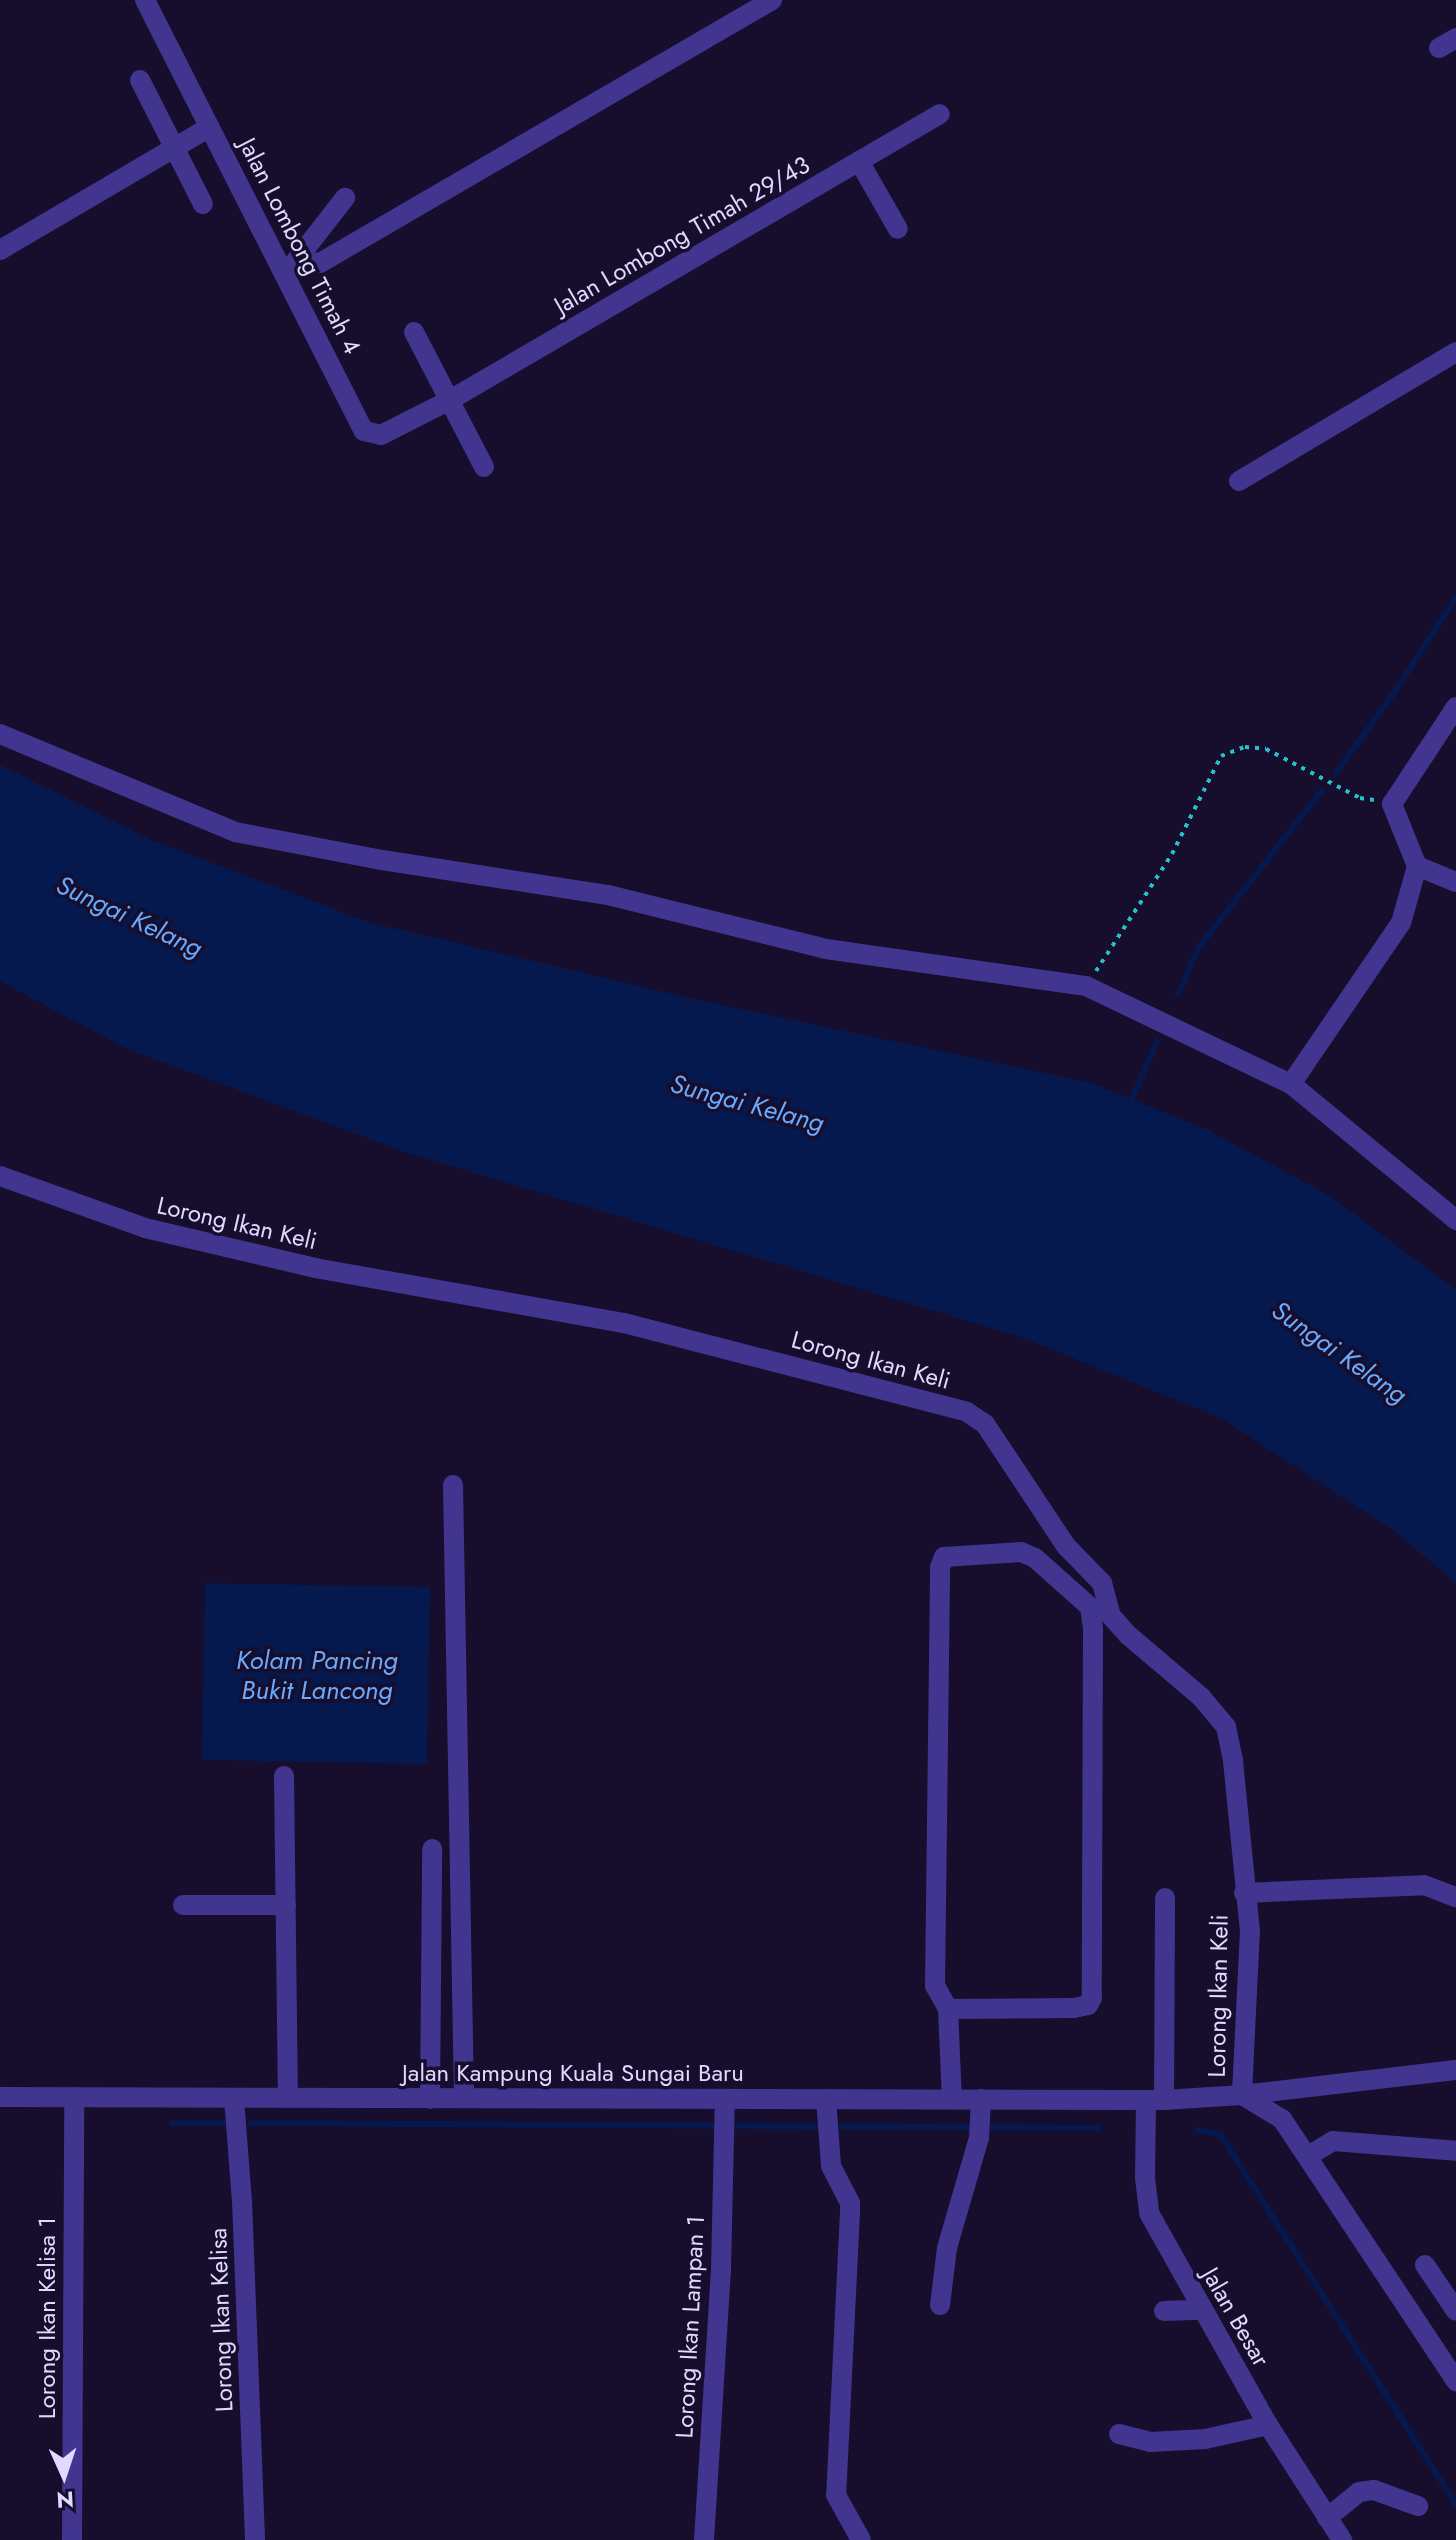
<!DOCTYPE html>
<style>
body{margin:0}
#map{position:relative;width:1456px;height:2540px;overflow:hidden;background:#160e2c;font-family:Jost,sans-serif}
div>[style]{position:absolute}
.water>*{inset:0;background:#05194e;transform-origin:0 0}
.stream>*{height:6px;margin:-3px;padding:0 3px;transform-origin:3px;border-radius:3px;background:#05194e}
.path>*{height:4px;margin-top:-2px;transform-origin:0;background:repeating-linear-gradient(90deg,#24c3c9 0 4px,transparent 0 10px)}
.minor>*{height:20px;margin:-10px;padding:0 10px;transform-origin:10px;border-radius:10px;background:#41358f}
span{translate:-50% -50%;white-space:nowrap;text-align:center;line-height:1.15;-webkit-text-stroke:7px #160e2c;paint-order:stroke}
.street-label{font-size:24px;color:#e1d9ff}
.water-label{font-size:26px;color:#67aaff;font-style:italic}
.north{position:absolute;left:24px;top:2436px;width:80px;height:80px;-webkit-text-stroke:6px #160e2c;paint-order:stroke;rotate:177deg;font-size:22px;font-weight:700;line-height:32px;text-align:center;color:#e1d9ff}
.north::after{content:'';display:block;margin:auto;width:28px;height:36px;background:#e1d9ff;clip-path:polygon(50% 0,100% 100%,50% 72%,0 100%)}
</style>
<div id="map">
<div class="water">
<div style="clip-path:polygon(0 765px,152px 840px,368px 922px,694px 999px,1092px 1083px,1208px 1130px,1330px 1196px,1456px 1290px,1456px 1583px,1398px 1534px,1223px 1419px,1024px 1338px,408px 1153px,127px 1049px,0 981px)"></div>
<div style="left:430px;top:1587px;width:177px;height:225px;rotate:91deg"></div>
</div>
<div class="stream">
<div style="left:1336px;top:773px;width:106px;rotate:-54.2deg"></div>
<div style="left:1398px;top:687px;width:107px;rotate:-57.2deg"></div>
<div style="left:1178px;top:994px;width:51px;rotate:-65.9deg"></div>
<div style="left:1199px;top:947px;width:199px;rotate:-51.9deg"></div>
<div style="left:1132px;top:1099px;width:63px;rotate:-66.7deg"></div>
<div style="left:172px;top:2123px;width:60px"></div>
<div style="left:251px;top:2123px;width:848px;rotate:0.34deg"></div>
<div style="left:1197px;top:2130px;width:23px;rotate:10deg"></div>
<div style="left:1220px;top:2134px;width:440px;rotate:57.5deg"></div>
</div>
<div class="path">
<div style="left:1096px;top:971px;width:140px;rotate:-57deg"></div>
<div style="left:1172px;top:854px;width:110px;rotate:-63.4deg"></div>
<div style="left:1221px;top:756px;width:26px;rotate:-21deg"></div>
<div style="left:1245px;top:747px;width:21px;rotate:5deg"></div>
<div style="left:1266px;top:749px;width:106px;rotate:27.5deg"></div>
<div style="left:1360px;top:798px;width:14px;rotate:8deg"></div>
</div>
<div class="minor">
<div style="left:145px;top:0;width:483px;rotate:63.1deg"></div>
<div style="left:364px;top:431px;width:17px;rotate:13deg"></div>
<div style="left:381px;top:435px;width:77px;rotate:-26.9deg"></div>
<div style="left:450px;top:400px;width:567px;rotate:-30.27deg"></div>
<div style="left:1439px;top:48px;width:20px;rotate:-30deg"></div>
<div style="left:140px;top:80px;width:139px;rotate:63.1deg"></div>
<div style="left:859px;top:161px;width:78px;rotate:60.2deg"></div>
<div style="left:0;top:250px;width:243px;rotate:-30.4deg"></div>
<div style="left:298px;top:261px;width:22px;rotate:5deg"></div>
<div style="left:320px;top:263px;width:523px;rotate:-30.19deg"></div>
<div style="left:291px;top:267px;width:88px;rotate:-52deg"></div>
<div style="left:414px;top:332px;width:152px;rotate:62.6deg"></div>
<div style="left:1239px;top:481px;width:252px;rotate:-30.7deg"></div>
<div style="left:0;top:734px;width:255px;rotate:22.6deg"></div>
<div style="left:235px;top:832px;width:150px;rotate:10.8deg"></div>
<div style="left:382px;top:860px;width:229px;rotate:8.8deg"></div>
<div style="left:608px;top:895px;width:225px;rotate:13.9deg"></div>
<div style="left:826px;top:949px;width:263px;rotate:8.1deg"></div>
<div style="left:1086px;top:986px;width:227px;rotate:25.6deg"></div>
<div style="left:1291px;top:1084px;width:214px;rotate:39.5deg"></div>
<div style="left:1417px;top:866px;width:42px;rotate:22.3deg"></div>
<div style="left:1291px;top:1084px;width:195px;rotate:-55.7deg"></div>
<div style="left:1401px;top:923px;width:59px;rotate:-74.3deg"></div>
<div style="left:1417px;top:866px;width:67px;rotate:-112deg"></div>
<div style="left:1392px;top:804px;width:116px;rotate:-56.6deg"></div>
<div style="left:0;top:1176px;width:154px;rotate:19.7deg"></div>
<div style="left:145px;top:1228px;width:175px;rotate:13.2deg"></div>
<div style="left:315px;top:1268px;width:314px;rotate:10.1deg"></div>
<div style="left:624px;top:1323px;width:354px;rotate:14.5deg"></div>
<div style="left:967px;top:1412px;width:22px;rotate:34deg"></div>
<div style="left:985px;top:1424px;width:146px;rotate:56.4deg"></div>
<div style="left:1066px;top:1546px;width:52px;rotate:45.8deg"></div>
<div style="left:1102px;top:1583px;width:34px;rotate:75deg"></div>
<div style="left:1111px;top:1616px;width:25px;rotate:48deg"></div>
<div style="left:1128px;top:1635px;width:96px;rotate:40.3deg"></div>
<div style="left:1201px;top:1697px;width:39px;rotate:50deg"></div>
<div style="left:1226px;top:1727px;width:35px;rotate:78deg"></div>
<div style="left:1233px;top:1761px;width:170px;rotate:84.3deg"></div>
<div style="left:1250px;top:1930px;width:165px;rotate:92.8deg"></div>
<div style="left:1242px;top:2095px;width:215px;rotate:-6.7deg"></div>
<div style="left:453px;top:1485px;width:611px;rotate:88.97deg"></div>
<div style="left:284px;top:1776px;width:322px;rotate:89.3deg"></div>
<div style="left:1244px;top:1893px;width:180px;rotate:-2.5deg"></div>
<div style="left:1424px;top:1885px;width:34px;rotate:21deg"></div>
<div style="left:183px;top:1905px;width:103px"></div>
<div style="left:948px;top:2009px;width:26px;rotate:-119deg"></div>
<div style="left:935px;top:1986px;width:419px;rotate:-89.3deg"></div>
<div style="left:940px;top:1567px;width:11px;rotate:-68deg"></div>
<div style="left:944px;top:1557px;width:77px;rotate:-3.7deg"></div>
<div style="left:1021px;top:1552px;width:15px;rotate:23deg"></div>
<div style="left:1035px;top:1558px;width:74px;rotate:41.7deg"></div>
<div style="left:1090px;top:1607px;width:22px;rotate:82deg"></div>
<div style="left:1093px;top:1629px;width:369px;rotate:90.2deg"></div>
<div style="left:1092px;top:1998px;width:8px;rotate:120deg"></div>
<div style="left:1088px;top:2005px;width:14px;rotate:168deg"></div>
<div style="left:1074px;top:2008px;width:126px;rotate:179.5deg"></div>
<div style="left:948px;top:2009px;width:90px;rotate:87.5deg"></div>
<div style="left:0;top:2097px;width:1164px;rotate:0.15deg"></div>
<div style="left:1164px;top:2100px;width:78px;rotate:-3.7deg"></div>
<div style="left:1242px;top:2095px;width:47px;rotate:31deg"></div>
<div style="left:1282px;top:2119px;width:315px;rotate:56.4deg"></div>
<div style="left:234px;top:2098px;width:103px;rotate:85.6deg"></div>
<div style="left:242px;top:2201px;width:339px;rotate:87.8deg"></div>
<div style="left:430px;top:2099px;width:250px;rotate:-89.5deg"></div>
<div style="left:826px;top:2099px;width:67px;rotate:85.7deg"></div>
<div style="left:831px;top:2166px;width:42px;rotate:62.8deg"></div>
<div style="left:850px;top:2203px;width:9px;rotate:90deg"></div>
<div style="left:850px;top:2212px;width:283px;rotate:92.8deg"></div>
<div style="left:836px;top:2495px;width:51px;rotate:60.9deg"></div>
<div style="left:1146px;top:2100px;width:78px;rotate:90.7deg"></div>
<div style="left:1145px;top:2178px;width:35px;rotate:83deg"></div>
<div style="left:1149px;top:2213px;width:243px;rotate:60.7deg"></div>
<div style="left:1268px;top:2425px;width:137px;rotate:57.2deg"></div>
<div style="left:1164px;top:2100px;width:202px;rotate:-89.7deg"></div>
<div style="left:1308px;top:2156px;width:29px;rotate:-31deg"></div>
<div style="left:1333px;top:2141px;width:123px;rotate:4.6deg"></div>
<div style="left:1425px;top:2265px;width:55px;rotate:56deg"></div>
<div style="left:940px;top:2305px;width:57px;rotate:-83deg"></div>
<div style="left:947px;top:2248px;width:115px;rotate:-73.8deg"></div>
<div style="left:979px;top:2138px;width:39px;rotate:-87deg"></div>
<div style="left:1164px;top:2311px;width:36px;rotate:-2deg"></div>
<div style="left:1119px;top:2434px;width:32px;rotate:14deg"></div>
<div style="left:1150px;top:2442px;width:55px;rotate:-3.1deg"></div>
<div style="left:1205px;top:2439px;width:65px;rotate:-12.5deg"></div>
<div style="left:1327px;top:2518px;width:41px;rotate:-39.1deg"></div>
<div style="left:1359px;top:2492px;width:15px;rotate:-8deg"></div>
<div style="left:1374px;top:2490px;width:47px;rotate:20deg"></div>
<div style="left:72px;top:2540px;width:443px;rotate:-89.7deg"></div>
<div style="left:704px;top:2540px;width:272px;rotate:-86.4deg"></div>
<div style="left:721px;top:2269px;width:170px;rotate:-88.7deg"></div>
</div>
<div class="street-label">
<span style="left:682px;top:235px;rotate:-30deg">Jalan Lombong Timah 29/43</span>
<span style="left:300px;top:246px;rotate:63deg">Jalan Lombong Timah 4</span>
<span style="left:237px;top:1223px;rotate:13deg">Lorong Ikan Keli</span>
<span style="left:871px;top:1360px;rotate:15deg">Lorong Ikan Keli</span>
<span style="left:1218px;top:1996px;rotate:-89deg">Lorong Ikan Keli</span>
<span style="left:573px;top:2073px">Jalan Kampung Kuala Sungai Baru</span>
<span style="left:1236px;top:2317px;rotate:60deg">Jalan Besar</span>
<span style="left:47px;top:2318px;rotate:-90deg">Lorong Ikan Kelisa 1</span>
<span style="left:221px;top:2320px;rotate:-92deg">Lorong Ikan Kelisa</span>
<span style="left:690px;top:2327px;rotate:-87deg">Lorong Ikan Lampan 1</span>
</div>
<div class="water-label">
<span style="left:129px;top:917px;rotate:25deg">Sungai Kelang</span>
<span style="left:747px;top:1104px;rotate:15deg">Sungai Kelang</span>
<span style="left:1339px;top:1353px;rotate:35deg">Sungai Kelang</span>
<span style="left:317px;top:1676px">Kolam Pancing<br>Bukit Lancong</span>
</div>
<div class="north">N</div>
</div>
